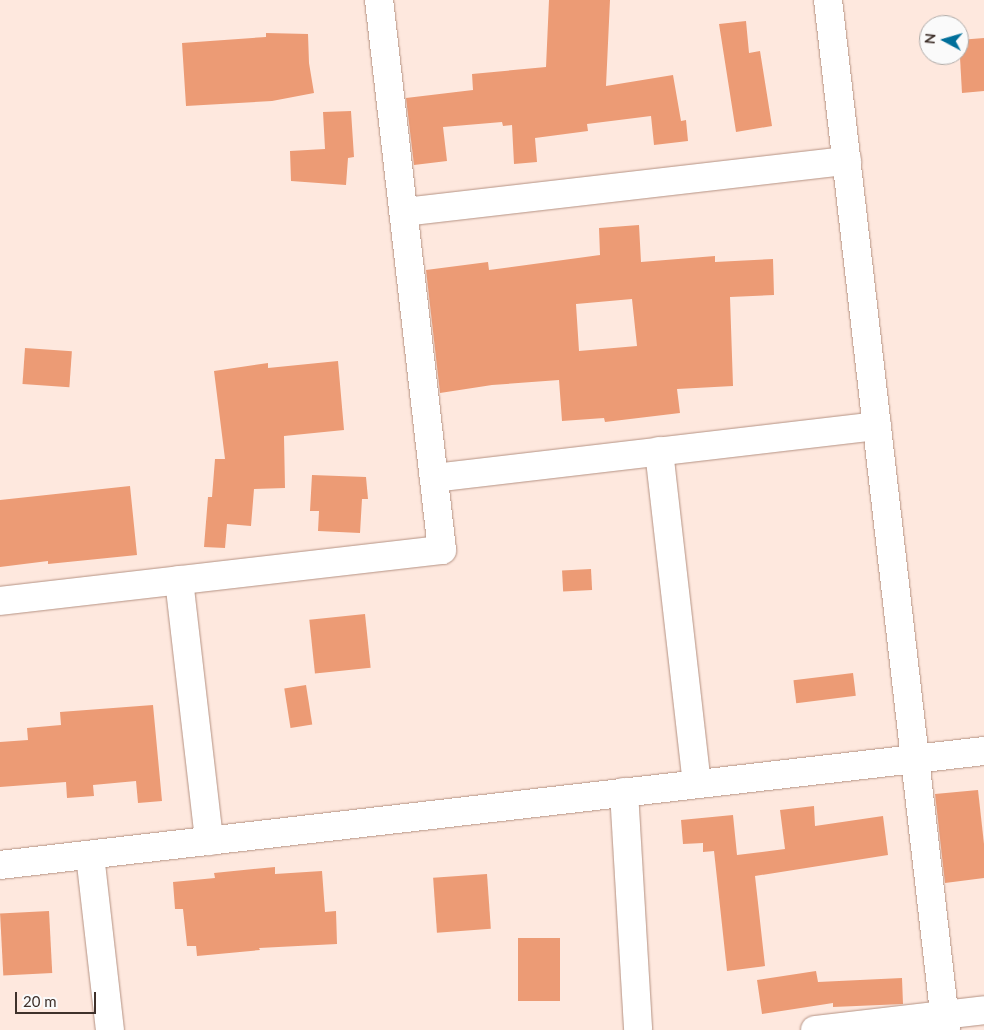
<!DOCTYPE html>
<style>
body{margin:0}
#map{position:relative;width:984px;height:1030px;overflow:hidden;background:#fee8de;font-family:Lato,sans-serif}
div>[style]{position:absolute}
.building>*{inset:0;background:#ec9b75;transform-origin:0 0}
.roads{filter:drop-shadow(0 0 1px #b59283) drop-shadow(0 0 1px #b59283)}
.street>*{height:28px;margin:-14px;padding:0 14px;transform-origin:14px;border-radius:14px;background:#fff}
span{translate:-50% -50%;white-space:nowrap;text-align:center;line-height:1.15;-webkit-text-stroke:4px #fafafa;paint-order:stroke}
.north{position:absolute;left:919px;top:15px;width:50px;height:50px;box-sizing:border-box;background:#fafafa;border:1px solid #afaaa7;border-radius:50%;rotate:276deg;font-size:14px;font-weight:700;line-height:20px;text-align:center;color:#3f312b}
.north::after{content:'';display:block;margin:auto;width:18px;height:22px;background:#006f9a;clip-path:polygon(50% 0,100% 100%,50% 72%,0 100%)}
.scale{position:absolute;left:15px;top:992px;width:81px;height:22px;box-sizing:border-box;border:2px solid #3f312b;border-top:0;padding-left:6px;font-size:15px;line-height:18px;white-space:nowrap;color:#3f312b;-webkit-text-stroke:4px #fafafa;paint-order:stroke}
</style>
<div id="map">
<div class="building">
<div style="clip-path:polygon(549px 0,610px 0,606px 86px,673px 75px,681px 121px,686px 120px,688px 141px,654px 145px,651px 116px,587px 124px,588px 131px,535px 138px,537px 162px,514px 164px,512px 125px,503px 126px,502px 122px,443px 127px,447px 161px,414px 165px,406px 98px,473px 90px,472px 74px,546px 67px)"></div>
<div style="clip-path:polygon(746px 21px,749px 53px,760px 51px,772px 126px,736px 132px,719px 24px)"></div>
<div style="clip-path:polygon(266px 33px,308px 34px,309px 63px,314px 93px,272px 101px,186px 106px,182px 43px,266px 37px)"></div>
<div style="clip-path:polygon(984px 38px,984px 91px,962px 93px,959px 40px)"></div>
<div style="clip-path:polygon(351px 111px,354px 157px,348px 158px,346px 185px,291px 181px,290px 151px,325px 149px,323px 112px)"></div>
<div style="clip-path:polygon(evenodd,639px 225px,641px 262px,715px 256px,715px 262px,773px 259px,774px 295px,730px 297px,733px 386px,677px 389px,680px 413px,605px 422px,604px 418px,562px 421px,559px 380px,492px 385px,440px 393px,426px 270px,488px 262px,489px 270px,600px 255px,599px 228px,639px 225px,632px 299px,637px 346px,579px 351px,576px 304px,632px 299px)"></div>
<div style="left:25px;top:348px;width:47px;height:36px;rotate:4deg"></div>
<div style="clip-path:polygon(338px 361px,344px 430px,284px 436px,285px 488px,254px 489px,251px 526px,227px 524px,225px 548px,204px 547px,208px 497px,212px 497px,215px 459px,225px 459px,214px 371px,268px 363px,268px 368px)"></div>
<div style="clip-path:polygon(312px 475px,366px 477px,368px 499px,362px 499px,360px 533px,318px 531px,319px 511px,310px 511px)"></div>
<div style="clip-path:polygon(130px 486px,137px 555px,48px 564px,48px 561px,0 567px,0 500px)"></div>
<div style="left:591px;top:569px;width:21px;height:29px;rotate:87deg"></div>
<div style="left:365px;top:614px;width:54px;height:56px;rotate:84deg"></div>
<div style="left:853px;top:673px;width:23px;height:60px;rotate:83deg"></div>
<div style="left:306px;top:685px;width:40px;height:22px;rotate:81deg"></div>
<div style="clip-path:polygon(153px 705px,162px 801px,138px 803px,136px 781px,93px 785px,94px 796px,67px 798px,66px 782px,0 787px,0 742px,28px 740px,27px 728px,61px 725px,60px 712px)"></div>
<div style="clip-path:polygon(978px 790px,984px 844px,984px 878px,945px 883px,935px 794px)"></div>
<div style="clip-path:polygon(814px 806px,815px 826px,883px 816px,888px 855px,755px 876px,765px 966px,727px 971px,714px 851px,703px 852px,703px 843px,683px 844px,681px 820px,733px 815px,737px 855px,785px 849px,780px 810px)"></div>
<div style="clip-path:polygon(275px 867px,275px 874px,322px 871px,325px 912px,336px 911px,337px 944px,259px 948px,260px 950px,197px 956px,196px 946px,187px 946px,183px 909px,175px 909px,173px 882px,215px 878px,214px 873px)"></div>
<div style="left:487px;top:874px;width:55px;height:54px;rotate:86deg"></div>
<div style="left:49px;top:911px;width:62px;height:49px;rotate:87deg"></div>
<div style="left:518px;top:938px;width:42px;height:63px"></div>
<div style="clip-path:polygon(816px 971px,818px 982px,902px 978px,903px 1004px,833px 1007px,833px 1003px,762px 1014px,757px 980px)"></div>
</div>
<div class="roads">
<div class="street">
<div style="left:828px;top:0;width:1037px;rotate:83.46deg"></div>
<div style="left:404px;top:212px;width:446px;rotate:-6.6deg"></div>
<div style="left:659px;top:451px;width:335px;rotate:83.5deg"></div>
<div style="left:434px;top:478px;width:446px;rotate:-6.7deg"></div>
<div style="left:179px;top:580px;width:263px;rotate:83.4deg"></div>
<div style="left:0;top:601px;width:445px;rotate:-6.6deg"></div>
<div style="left:442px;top:550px;width:554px;rotate:-96.53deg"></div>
<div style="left:624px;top:792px;width:238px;rotate:86.6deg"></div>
<div style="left:90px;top:855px;width:176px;rotate:83.5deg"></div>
<div style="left:0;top:865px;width:991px;rotate:-6.61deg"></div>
<div style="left:815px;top:1030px;width:170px;rotate:-6.7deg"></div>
</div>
</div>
<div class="north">N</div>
<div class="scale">20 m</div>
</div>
